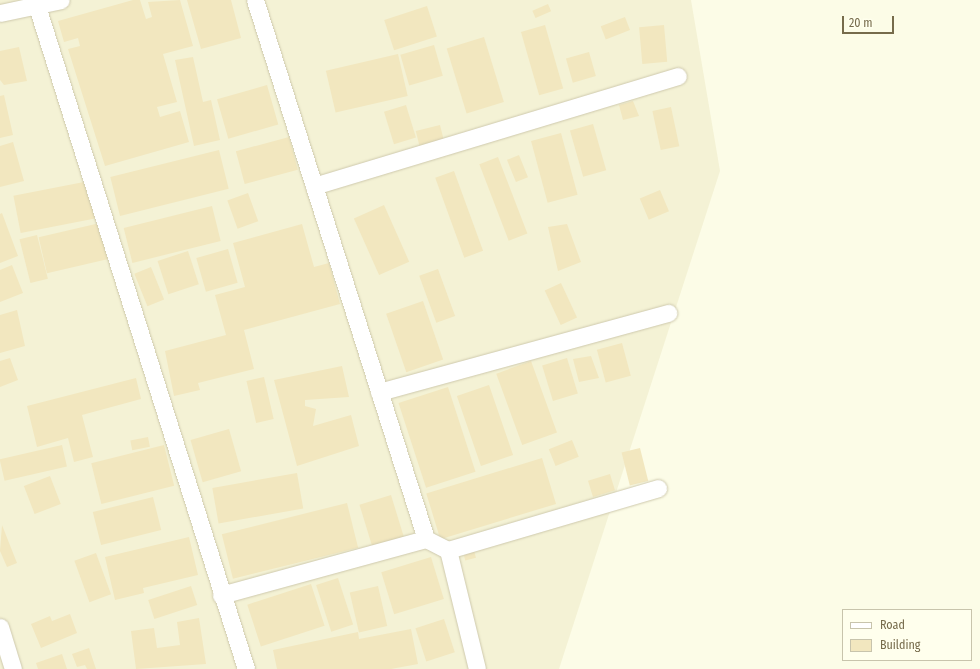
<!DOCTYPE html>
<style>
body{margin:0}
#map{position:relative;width:980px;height:669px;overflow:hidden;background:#fcfce7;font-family:"Fira Sans Condensed",sans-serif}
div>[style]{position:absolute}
.residential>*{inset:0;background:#f4f2d5}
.building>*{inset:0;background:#f2e7bf;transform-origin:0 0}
.roads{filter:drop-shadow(0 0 1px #cec9ad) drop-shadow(0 0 1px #cec9ad)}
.street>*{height:17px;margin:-8.5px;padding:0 8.5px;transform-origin:8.5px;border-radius:8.5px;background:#fff}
span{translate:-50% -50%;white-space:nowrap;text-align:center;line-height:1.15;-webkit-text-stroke:3px #ffffed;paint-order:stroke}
.legend{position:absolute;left:842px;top:609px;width:130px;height:52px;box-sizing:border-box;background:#ffffed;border:1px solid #c8c4ac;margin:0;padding:5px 7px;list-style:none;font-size:12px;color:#766b4b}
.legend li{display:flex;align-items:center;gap:8px;height:20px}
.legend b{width:20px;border:1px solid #c8c4ac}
.scale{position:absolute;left:842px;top:16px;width:52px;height:18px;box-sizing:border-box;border:2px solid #766b4b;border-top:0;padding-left:5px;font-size:12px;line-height:14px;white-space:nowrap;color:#766b4b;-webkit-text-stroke:3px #ffffed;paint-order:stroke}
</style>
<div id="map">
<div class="residential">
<div style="clip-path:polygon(0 0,691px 0,720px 171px,559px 669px,0 669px)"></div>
</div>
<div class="building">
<div style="clip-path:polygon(133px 0,140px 0,146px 19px,152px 17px,148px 2px,180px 0,193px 46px,163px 54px,177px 102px,157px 107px,160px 117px,180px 111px,189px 142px,105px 166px,68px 49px,80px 46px,78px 38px,64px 42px,58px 21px)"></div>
<div style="clip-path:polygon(187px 0,231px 0,241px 38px,201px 49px)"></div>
<div style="left:548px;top:4px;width:8px;height:17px;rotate:67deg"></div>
<div style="left:427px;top:6px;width:32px;height:45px;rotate:72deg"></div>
<div style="left:625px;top:17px;width:14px;height:26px;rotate:69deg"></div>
<div style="left:545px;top:25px;width:66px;height:25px;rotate:74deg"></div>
<div style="left:664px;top:25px;width:37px;height:25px;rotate:85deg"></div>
<div style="left:484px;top:37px;width:68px;height:39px;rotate:73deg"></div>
<div style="left:434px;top:45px;width:32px;height:35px;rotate:74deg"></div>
<div style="clip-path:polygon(19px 47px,27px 81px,4px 85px,0 80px,0 51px)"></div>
<div style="left:589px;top:52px;width:25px;height:24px;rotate:74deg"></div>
<div style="left:398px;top:54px;width:43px;height:74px;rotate:77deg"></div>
<div style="clip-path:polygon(193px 57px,203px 102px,211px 100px,220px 140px,194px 146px,175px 60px)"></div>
<div style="left:267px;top:85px;width:41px;height:52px;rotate:74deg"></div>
<div style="clip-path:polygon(4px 95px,13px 135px,0 138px,0 96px)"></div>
<div style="clip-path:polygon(633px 101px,639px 116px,623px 120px,619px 105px)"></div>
<div style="left:406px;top:105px;width:34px;height:23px;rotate:73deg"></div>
<div style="left:671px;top:107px;width:40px;height:19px;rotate:78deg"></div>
<div style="left:593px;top:124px;width:48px;height:24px;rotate:74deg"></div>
<div style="left:440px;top:125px;width:16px;height:25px;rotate:76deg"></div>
<div style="left:561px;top:133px;width:64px;height:31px;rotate:75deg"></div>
<div style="left:289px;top:137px;width:34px;height:55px;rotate:75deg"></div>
<div style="clip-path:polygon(13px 142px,24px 181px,0 187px,0 146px)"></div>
<div style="left:219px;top:150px;width:40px;height:112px;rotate:76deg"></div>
<div style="left:519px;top:155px;width:24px;height:13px;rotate:68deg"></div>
<div style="left:498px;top:157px;width:82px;height:20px;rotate:69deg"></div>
<div style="left:454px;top:171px;width:85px;height:20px;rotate:70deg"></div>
<div style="left:89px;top:181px;width:38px;height:77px;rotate:79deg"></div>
<div style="left:660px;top:190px;width:23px;height:22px;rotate:67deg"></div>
<div style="left:248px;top:193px;width:30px;height:22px;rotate:70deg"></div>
<div style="left:384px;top:205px;width:62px;height:33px;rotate:66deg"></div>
<div style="left:212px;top:206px;width:36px;height:91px;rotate:76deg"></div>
<div style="clip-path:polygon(2px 213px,18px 256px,0 263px,0 214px)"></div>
<div style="left:100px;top:223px;width:37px;height:63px;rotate:77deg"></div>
<div style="clip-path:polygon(302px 224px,314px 267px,329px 263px,340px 304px,244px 330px,254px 369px,198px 383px,200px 390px,174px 396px,165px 351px,226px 335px,215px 295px,245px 287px,233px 243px)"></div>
<div style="clip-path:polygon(567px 224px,581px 262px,558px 271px,548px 227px)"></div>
<div style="left:37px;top:235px;width:45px;height:18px;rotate:76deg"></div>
<div style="left:228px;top:249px;width:35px;height:33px;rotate:74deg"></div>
<div style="left:188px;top:251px;width:35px;height:32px;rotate:72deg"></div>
<div style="clip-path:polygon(12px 265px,23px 293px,0 302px,0 270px)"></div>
<div style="left:151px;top:267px;width:35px;height:18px;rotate:68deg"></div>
<div style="left:438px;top:269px;width:50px;height:20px;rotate:70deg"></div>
<div style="left:561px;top:283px;width:38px;height:18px;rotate:65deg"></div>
<div style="left:423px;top:301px;width:62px;height:39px;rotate:71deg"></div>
<div style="clip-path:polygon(17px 310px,25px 346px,0 353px,0 315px)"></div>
<div style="left:622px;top:343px;width:34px;height:26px;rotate:75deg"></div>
<div style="clip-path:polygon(591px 356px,599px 378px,579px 382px,573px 359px)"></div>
<div style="clip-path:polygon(10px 358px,18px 380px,0 387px,0 361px)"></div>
<div style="left:567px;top:358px;width:37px;height:26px;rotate:73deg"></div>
<div style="left:531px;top:361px;width:76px;height:37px;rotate:70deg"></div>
<div style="clip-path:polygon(342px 366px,349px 397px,305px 400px,305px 406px,316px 409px,313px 426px,351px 415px,359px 446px,297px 466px,274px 380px)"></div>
<div style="left:264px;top:377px;width:43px;height:18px;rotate:77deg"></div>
<div style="clip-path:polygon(136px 378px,141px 399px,82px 415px,93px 457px,74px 462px,68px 438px,37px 447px,27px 406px)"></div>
<div style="left:489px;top:385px;width:74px;height:34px;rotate:71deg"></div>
<div style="left:448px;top:387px;width:89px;height:52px;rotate:72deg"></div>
<div style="left:229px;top:429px;width:44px;height:40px;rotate:74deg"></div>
<div style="left:148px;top:437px;width:10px;height:18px;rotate:79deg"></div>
<div style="left:572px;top:440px;width:18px;height:25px;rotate:68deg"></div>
<div style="left:62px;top:445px;width:22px;height:64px;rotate:77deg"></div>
<div style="left:164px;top:445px;width:42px;height:75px;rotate:76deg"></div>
<div style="left:640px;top:448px;width:34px;height:19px;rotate:76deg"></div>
<div style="left:542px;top:458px;width:48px;height:121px;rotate:73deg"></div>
<div style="left:297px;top:473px;width:36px;height:86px;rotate:80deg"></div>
<div style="left:610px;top:474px;width:17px;height:23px;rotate:73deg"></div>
<div style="left:50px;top:476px;width:30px;height:28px;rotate:69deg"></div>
<div style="left:391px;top:495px;width:44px;height:33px;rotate:73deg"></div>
<div style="left:153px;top:497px;width:34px;height:62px;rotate:76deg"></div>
<div style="left:347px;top:503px;width:46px;height:129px;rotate:76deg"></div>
<div style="clip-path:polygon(2px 525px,17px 563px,7px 567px,0 551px)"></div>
<div style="clip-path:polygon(189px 537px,198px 575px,143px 588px,144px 593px,115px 600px,105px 557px)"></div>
<div style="left:474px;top:550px;width:8px;height:11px;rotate:76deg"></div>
<div style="left:96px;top:553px;width:44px;height:23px;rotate:70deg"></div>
<div style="left:431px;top:557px;width:44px;height:52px;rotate:73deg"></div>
<div style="left:338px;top:578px;width:49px;height:23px;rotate:72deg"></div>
<div style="left:311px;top:584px;width:44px;height:67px;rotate:72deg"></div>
<div style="left:191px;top:586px;width:20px;height:45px;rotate:72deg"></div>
<div style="left:378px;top:586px;width:41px;height:29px;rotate:77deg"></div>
<div style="clip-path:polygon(70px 614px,77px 633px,41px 648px,31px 624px,50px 616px,52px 621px)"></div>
<div style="clip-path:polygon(199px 618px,206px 664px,136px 669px,131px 631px,154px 628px,157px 648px,180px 645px,177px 622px)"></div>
<div style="left:444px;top:619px;width:35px;height:30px;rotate:72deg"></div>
<div style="clip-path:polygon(411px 629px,418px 664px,391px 669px,277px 669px,273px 650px,358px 632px,359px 639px)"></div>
<div style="clip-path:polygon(89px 648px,96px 669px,87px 669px,85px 665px,77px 667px,72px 654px)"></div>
<div style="clip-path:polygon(62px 654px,67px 669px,38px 669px,36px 663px)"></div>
</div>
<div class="roads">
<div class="street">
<div style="left:35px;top:0;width:701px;rotate:72.49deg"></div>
<div style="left:255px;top:0;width:565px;rotate:72.4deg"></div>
<div style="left:426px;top:539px;width:25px;rotate:27deg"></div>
<div style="left:448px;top:550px;width:122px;rotate:76.3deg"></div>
<div style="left:0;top:13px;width:62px;rotate:-12deg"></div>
<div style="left:314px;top:186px;width:380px;rotate:-16.8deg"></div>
<div style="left:379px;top:392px;width:300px;rotate:-15.3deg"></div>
<div style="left:448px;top:550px;width:219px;rotate:-16.4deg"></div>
<div style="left:221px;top:595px;width:213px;rotate:-15.3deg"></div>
<div style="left:0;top:627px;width:44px;rotate:72.8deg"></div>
</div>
</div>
<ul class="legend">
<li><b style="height:5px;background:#fff"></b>Road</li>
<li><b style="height:11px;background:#f2e7bf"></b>Building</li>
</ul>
<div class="scale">20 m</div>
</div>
